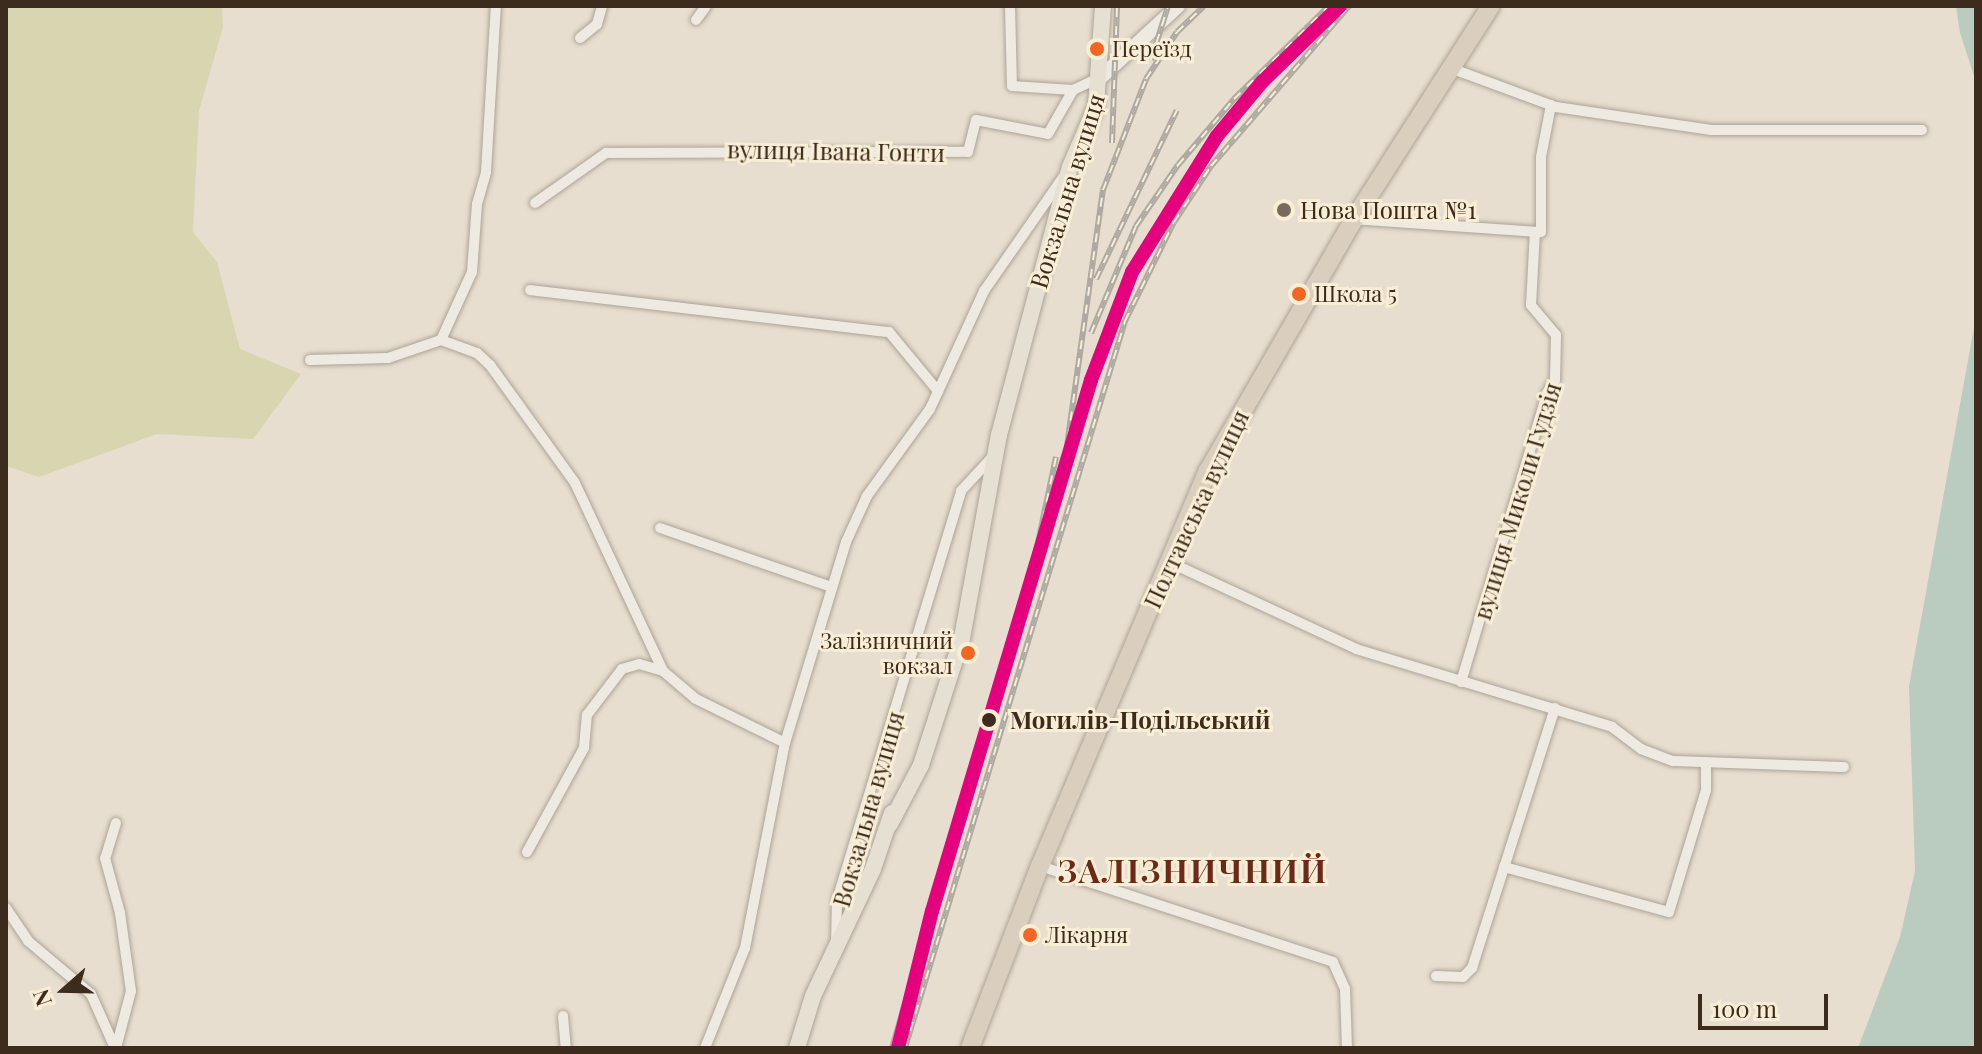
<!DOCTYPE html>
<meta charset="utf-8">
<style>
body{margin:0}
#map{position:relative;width:1982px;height:1054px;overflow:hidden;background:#e7decf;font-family:"Playfair Display",serif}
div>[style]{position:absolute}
.green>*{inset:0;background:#d8d6b0}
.water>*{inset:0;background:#baccc0}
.roads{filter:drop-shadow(0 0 2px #ada397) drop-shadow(0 0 2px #ada397)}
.street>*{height:10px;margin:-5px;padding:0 5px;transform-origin:5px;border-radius:5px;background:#efeae1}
.secondary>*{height:14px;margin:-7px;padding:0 7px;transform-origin:7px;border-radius:7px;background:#efeae1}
.primary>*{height:16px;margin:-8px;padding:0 8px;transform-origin:8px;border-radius:8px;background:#e6e0d2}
.highway>*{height:18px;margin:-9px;padding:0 9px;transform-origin:9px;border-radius:9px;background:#dacfbf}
.rail>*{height:6px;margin-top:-3px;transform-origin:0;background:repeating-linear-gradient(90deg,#f8edd5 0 9px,#aea9a1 0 18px);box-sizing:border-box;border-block:2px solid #aea9a1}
.rail-1>*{height:14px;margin:-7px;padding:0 7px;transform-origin:7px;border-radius:7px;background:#e5007d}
.dots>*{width:22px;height:22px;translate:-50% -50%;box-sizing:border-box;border:4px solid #f8edd5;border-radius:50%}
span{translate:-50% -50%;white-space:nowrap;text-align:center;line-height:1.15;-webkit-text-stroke:6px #f8edd5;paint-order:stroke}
.bus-label{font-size:22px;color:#3d2c1e}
.left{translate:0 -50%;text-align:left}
.right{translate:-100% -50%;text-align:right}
.street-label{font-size:24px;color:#3d2c1e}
.poi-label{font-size:24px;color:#3d2c1e}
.stop-label{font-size:24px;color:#3d2c1e;font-weight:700}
.district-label{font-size:32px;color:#6c291a;font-weight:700;letter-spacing:2px}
.frame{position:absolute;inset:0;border:8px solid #3d2c1e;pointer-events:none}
.north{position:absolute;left:24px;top:950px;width:80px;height:80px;-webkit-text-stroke:6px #f8edd5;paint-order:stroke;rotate:250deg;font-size:22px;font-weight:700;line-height:32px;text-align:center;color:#3d2c1e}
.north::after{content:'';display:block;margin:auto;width:28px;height:36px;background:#3d2c1e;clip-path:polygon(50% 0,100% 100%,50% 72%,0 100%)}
.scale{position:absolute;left:1698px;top:994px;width:130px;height:36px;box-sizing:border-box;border:4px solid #3d2c1e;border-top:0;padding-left:10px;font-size:24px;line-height:28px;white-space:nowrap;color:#3d2c1e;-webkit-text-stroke:6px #f8edd5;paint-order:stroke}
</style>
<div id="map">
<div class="green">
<div style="clip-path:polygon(6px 6px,222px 6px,223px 27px,199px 111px,193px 232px,217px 262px,240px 349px,301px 374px,253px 439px,157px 434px,39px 477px,6px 466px)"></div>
</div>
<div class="water">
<div style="clip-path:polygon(1956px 6px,1976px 6px,1976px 82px,1960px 33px)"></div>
<div style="clip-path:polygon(1976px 316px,1976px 1048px,1858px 1048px,1900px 937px,1915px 871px,1909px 686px)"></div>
</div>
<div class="roads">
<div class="street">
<div style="left:1010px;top:6px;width:80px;rotate:88.6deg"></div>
<div style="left:1012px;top:86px;width:61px;rotate:3.8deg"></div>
<div style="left:696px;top:20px;width:17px;rotate:-54deg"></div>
<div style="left:580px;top:38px;width:22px;rotate:-39deg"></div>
<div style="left:597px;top:24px;width:19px;rotate:-74deg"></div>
<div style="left:1453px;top:69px;width:110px;rotate:20.3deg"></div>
<div style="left:1556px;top:107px;width:157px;rotate:8.4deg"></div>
<div style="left:1711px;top:130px;width:211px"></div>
<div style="left:535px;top:203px;width:87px;rotate:-35.2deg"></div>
<div style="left:606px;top:153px;width:362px;rotate:-0.2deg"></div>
<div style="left:968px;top:152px;width:33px;rotate:-76deg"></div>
<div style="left:976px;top:120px;width:73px;rotate:11deg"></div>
<div style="left:1048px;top:134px;width:51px;rotate:-60.4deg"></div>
<div style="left:1073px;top:90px;width:31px;rotate:-25deg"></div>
<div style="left:1354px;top:219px;width:187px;rotate:4deg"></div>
<div style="left:1541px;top:232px;width:75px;rotate:-90deg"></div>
<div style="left:1541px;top:157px;width:53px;rotate:-79.1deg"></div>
<div style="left:530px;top:290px;width:361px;rotate:6.7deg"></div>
<div style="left:889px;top:332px;width:77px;rotate:50.3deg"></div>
<div style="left:441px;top:340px;width:38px;rotate:20deg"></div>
<div style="left:477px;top:353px;width:18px;rotate:43deg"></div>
<div style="left:490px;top:365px;width:145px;rotate:54.2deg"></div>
<div style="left:575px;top:483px;width:208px;rotate:64.9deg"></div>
<div style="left:663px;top:671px;width:43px;rotate:40.3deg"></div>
<div style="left:696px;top:699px;width:99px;rotate:26.3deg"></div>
<div style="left:310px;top:360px;width:78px;rotate:-1.5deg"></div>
<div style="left:388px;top:358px;width:56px;rotate:-18.8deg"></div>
<div style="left:441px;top:340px;width:75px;rotate:-65.5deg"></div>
<div style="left:472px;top:272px;width:68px;rotate:-85.8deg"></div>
<div style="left:477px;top:204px;width:33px;rotate:-74deg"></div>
<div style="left:486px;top:172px;width:166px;rotate:-86.6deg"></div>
<div style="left:660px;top:528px;width:181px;rotate:19deg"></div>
<div style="left:1169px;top:562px;width:206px;rotate:24.9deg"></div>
<div style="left:1356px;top:649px;width:268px;rotate:16.9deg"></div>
<div style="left:1612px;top:727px;width:36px;rotate:37deg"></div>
<div style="left:1641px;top:749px;width:34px;rotate:21deg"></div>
<div style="left:1673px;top:761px;width:171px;rotate:2deg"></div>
<div style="left:1461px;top:682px;width:302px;rotate:-73.4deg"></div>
<div style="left:1547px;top:393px;width:15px;rotate:-58deg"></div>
<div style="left:1555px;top:380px;width:45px;rotate:-88.7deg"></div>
<div style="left:1556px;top:335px;width:39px;rotate:-130deg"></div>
<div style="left:1531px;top:305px;width:73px;rotate:-86.9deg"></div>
<div style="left:116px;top:823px;width:37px;rotate:107deg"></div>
<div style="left:105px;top:858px;width:57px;rotate:74.7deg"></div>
<div style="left:120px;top:913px;width:79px;rotate:82deg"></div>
<div style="left:131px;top:991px;width:59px;rotate:104.7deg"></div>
<div style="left:527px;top:852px;width:119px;rotate:-61.3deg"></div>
<div style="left:584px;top:748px;width:33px;rotate:-85deg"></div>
<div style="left:587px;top:715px;width:58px;rotate:-52.7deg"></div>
<div style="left:622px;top:669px;width:18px;rotate:-16deg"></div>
<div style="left:639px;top:664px;width:25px;rotate:16deg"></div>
<div style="left:1040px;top:866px;width:308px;rotate:18.1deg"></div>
<div style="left:1333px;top:962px;width:30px;rotate:66deg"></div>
<div style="left:1345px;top:989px;width:59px;rotate:88.1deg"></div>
<div style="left:1504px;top:867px;width:171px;rotate:15.3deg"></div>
<div style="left:1669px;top:912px;width:127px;rotate:-73.1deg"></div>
<div style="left:1706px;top:790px;width:26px;rotate:-90deg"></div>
<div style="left:6px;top:908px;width:40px;rotate:56deg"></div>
<div style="left:28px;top:941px;width:82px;rotate:40.1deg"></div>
<div style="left:91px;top:994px;width:59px;rotate:66deg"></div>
<div style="left:836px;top:946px;width:46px;rotate:-88.8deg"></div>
<div style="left:837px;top:900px;width:427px;rotate:-73.1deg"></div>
<div style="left:961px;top:491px;width:50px;rotate:-47.4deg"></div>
<div style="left:1436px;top:976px;width:27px;rotate:2deg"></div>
<div style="left:1463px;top:977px;width:13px;rotate:-45deg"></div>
<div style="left:1472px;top:968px;width:273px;rotate:-72.3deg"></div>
<div style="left:563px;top:1016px;width:32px;rotate:85deg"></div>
<div style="left:705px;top:1048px;width:108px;rotate:-68.2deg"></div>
<div style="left:745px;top:948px;width:209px;rotate:-79deg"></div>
<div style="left:785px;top:743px;width:210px;rotate:-73.1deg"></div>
<div style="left:846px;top:542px;width:51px;rotate:-65.5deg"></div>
<div style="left:867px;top:496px;width:107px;rotate:-54.1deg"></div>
<div style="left:930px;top:409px;width:130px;rotate:-65.4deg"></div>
<div style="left:984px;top:291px;width:140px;rotate:-55.2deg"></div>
</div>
<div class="secondary">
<div style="left:1101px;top:77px;width:105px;rotate:-42.7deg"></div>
</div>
<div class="primary">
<div style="left:890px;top:824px;width:67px;rotate:-62.3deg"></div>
<div style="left:921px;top:765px;width:133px;rotate:-72.1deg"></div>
<div style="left:962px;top:638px;width:206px;rotate:-79.7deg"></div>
<div style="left:999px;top:435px;width:277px;rotate:-75.2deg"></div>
<div style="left:1070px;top:167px;width:66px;rotate:-66.9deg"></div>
<div style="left:1096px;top:106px;width:100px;rotate:-86deg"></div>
<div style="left:797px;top:1048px;width:54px;rotate:-72.9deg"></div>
<div style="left:813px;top:996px;width:140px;rotate:-64.7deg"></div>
<div style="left:873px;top:869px;width:59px;rotate:-71.3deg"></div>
</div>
<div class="highway">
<div style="left:970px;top:1048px;width:195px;rotate:-69deg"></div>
<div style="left:1040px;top:866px;width:429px;rotate:-67deg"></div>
<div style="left:1208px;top:471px;width:291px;rotate:-59.9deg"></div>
<div style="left:1354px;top:219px;width:253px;rotate:-57.3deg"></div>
</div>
</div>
<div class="rail">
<div style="left:1151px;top:60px;width:57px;rotate:-72.5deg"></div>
<div style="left:1112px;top:143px;width:137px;rotate:-87.9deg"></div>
<div style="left:1096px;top:279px;width:187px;rotate:-64.4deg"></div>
<div style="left:1091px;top:333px;width:116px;rotate:-67.2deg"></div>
<div style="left:1136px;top:226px;width:74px;rotate:-55.5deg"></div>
<div style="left:1178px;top:165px;width:87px;rotate:-49.7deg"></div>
<div style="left:1234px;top:99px;width:133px;rotate:-44.4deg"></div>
<div style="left:1063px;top:474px;width:287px;rotate:-82deg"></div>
<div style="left:1103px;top:190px;width:119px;rotate:-68.8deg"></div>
<div style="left:1146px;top:79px;width:56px;rotate:-56.6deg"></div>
<div style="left:1177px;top:32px;width:37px;rotate:-44deg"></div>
<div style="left:1028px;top:590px;width:136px;rotate:-78.1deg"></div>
<div style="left:892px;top:1048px;width:143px;rotate:-73.7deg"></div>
<div style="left:905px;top:1048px;width:760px;rotate:-73.16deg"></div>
<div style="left:1125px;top:321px;width:110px;rotate:-63.7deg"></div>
<div style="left:1174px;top:222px;width:67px;rotate:-56.5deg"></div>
<div style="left:1211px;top:166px;width:211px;rotate:-49.2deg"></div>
</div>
<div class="rail-1">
<div style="left:898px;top:1048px;width:141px;rotate:-76.1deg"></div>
<div style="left:932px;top:911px;width:554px;rotate:-73.33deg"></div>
<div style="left:1091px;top:380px;width:116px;rotate:-69.2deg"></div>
<div style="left:1132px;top:272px;width:160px;rotate:-58deg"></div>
<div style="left:1217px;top:136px;width:70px;rotate:-50.2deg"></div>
<div style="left:1262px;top:82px;width:109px;rotate:-44.3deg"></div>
</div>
<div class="dots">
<div style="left:1097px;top:49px;background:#f26522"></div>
<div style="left:1284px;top:210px;background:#786a5c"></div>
<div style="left:1299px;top:294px;background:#f26522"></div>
<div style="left:968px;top:653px;background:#f26522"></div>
<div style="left:989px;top:720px;background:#3d2c1e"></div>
<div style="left:1030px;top:935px;background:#f26522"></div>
</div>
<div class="bus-label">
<span class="left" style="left:1112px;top:49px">Переїзд</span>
<span class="left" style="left:1314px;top:294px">Школа 5</span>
<span class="right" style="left:953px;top:653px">Залізничний<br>вокзал</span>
<span class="left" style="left:1045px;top:935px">Лікарня</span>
</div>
<div class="street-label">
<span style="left:836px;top:151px;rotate:1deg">вулиця Івана Гонти</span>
<span style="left:1067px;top:191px;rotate:-73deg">Вокзальна вулиця</span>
<span style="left:1517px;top:501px;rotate:-73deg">вулиця Миколи Гудзія</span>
<span style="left:1196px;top:509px;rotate:-65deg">Полтавська вулиця</span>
<span style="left:868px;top:809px;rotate:-74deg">Вокзальна вулиця</span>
</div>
<div class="poi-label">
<span class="left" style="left:1300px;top:210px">Нова Пошта №1</span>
</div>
<div class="stop-label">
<span class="left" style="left:1010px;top:720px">Могилів-Подільський</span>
</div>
<div class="district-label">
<span style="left:1193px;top:870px">ЗАЛІЗНИЧНИЙ</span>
</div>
<div class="frame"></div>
<div class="north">N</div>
<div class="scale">100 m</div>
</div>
